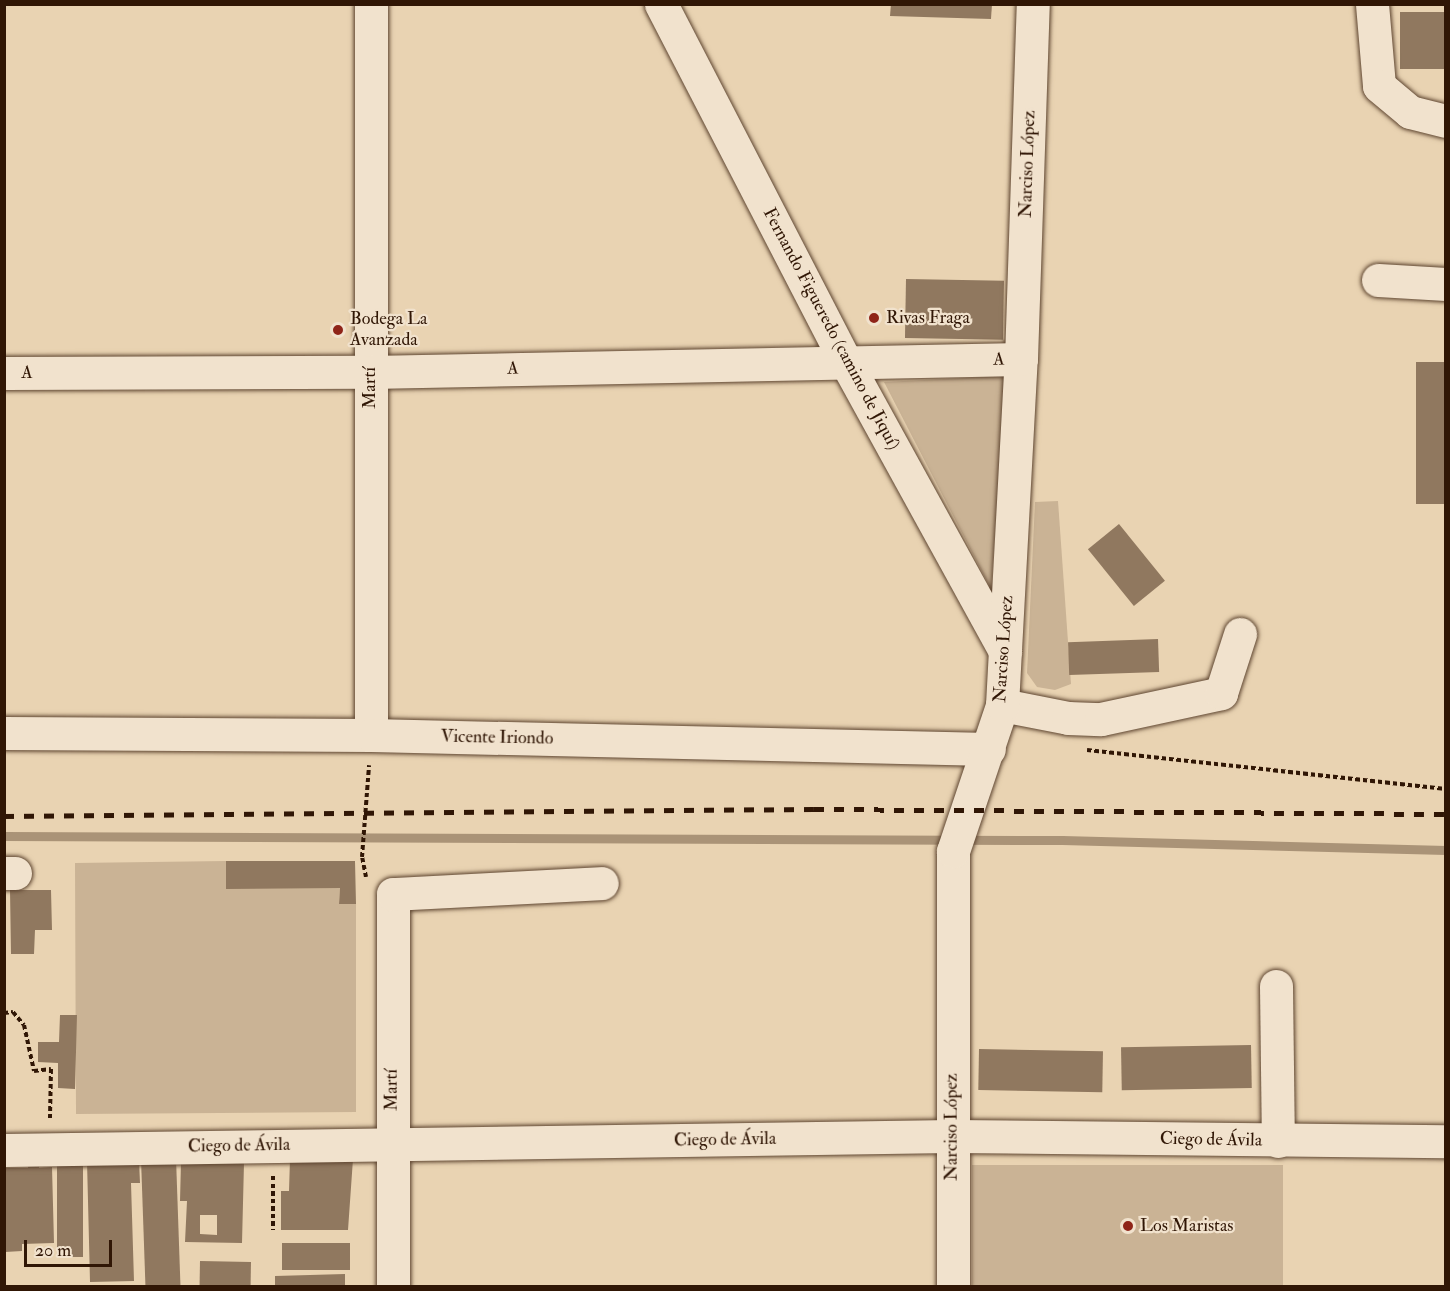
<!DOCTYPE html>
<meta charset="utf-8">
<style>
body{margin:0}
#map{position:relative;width:1450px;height:1291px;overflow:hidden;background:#e9d3b2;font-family:"IM FELL Double Pica",serif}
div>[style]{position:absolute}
.green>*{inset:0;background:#cab395;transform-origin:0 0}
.stream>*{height:9px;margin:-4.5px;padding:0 4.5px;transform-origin:4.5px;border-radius:4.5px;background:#aa9377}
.building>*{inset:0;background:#90785f;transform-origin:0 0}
.path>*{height:4px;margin-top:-2px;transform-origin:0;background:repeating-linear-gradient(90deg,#301605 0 4.5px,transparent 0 7.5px)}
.roads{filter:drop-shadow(0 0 2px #5e4530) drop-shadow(0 0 2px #5e4530)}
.minor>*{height:33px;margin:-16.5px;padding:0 16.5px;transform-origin:16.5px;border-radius:16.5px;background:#f1e2cd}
.rail>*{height:4.5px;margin-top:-2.25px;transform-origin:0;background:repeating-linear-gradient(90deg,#301605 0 10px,transparent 0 20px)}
.dots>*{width:16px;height:16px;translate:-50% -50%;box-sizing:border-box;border:3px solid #f1e2cd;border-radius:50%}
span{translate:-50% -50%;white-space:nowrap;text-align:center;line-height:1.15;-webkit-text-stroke:4.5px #f1e2cd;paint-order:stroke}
.street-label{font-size:18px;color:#301605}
.poi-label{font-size:18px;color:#301605}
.left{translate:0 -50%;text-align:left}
.frame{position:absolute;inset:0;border:6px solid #301605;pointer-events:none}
.scale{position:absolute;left:24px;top:1240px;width:88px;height:27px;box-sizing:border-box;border:3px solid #301605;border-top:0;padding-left:8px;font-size:18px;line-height:21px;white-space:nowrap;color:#301605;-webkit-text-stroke:4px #f1e2cd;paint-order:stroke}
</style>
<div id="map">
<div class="green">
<div style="clip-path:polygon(1006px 376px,991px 589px,884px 382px)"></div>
<div style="clip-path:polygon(1058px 501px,1071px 684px,1055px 690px,1037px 687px,1027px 673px,1035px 502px)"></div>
<div style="clip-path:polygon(226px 861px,340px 888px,339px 904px,356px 904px,356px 1112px,76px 1114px,75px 863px)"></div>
<div style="left:972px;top:1165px;width:311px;height:121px"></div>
</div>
<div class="stream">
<div style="left:4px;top:836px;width:1058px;rotate:0.22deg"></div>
<div style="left:1062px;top:840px;width:384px;rotate:1.5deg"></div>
</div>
<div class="building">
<div style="clip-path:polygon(891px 4px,992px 4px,991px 19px,890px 16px)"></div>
<div style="left:1400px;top:12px;width:46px;height:57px"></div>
<div style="left:906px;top:279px;width:98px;height:59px;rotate:1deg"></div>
<div style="left:1416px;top:362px;width:30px;height:142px"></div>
<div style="left:1119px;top:524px;width:73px;height:40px;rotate:51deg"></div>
<div style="left:1158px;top:639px;width:33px;height:90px;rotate:88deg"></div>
<div style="clip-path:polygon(226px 861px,355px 861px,356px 904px,339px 904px,340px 888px,226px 889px)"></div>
<div style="clip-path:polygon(10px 890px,51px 890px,52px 930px,35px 930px,34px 954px,11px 954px)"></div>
<div style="clip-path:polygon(60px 1015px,77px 1015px,75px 1089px,58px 1088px,58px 1063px,38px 1062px,38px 1042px,59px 1042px)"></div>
<div style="left:1251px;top:1045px;width:43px;height:130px;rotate:89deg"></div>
<div style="left:979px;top:1049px;width:124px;height:41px;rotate:1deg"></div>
<div style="left:176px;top:1158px;width:128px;height:35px;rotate:88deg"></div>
<div style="clip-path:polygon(290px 1159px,353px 1159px,348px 1230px,281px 1230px,281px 1191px,289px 1191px)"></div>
<div style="clip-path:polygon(139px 1160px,140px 1183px,131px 1183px,134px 1281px,90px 1282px,87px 1161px)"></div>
<div style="clip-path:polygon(40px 1161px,39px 1168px,52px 1167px,54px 1243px,22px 1244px,22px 1251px,5px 1252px,5px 1168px,28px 1168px,28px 1162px)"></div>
<div style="clip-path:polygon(evenodd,181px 1162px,244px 1163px,242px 1243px,185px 1242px,187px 1201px,180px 1201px,181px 1162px,200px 1215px,217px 1215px,217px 1235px,200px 1234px,200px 1215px)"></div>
<div style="left:57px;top:1165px;width:26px;height:92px"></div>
<div style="left:350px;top:1243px;width:27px;height:68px;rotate:90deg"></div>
<div style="left:200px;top:1261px;width:51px;height:25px;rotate:1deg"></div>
<div style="clip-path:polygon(345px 1274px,345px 1286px,275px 1286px,275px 1276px)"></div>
</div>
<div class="path">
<div style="left:1087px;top:750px;width:361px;rotate:6.2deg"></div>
<div style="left:366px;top:877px;width:20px;rotate:-101deg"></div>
<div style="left:362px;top:857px;width:92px;rotate:-85.6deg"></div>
<div style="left:4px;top:1013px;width:9px;rotate:-6deg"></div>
<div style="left:13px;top:1012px;width:17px;rotate:50deg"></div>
<div style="left:24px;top:1025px;width:47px;rotate:77.7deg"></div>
<div style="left:34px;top:1071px;width:17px;rotate:-7deg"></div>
<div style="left:51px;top:1069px;width:49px;rotate:91.2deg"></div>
<div style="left:273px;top:1176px;width:54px;rotate:90deg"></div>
</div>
<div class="roads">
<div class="minor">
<div style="left:371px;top:4px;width:731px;rotate:90deg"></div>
<div style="left:661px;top:4px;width:403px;rotate:62.7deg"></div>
<div style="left:846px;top:362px;width:330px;rotate:61.2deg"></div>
<div style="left:1372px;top:4px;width:82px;rotate:85.1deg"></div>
<div style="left:1379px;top:86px;width:40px;rotate:40deg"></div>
<div style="left:1410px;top:112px;width:37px;rotate:14deg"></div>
<div style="left:1378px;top:280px;width:68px;rotate:3.4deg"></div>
<div style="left:4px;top:373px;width:366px;rotate:-0.2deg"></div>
<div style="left:370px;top:372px;width:651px;rotate:-1.14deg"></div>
<div style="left:1002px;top:705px;width:67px;rotate:11.1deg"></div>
<div style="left:1068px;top:718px;width:33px;rotate:2deg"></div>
<div style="left:1101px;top:719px;width:123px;rotate:-12.2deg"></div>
<div style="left:1221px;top:693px;width:62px;rotate:-72.1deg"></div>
<div style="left:4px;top:733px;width:367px;rotate:0.3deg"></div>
<div style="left:371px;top:735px;width:618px;rotate:1.3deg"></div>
<div style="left:4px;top:873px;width:11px"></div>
<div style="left:1276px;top:986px;width:155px;rotate:89.3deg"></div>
<div style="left:4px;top:1150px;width:948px;rotate:-0.85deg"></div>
<div style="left:952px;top:1136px;width:494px;rotate:0.6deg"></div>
<div style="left:393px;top:1286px;width:392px;rotate:-90deg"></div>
<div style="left:393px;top:894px;width:209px;rotate:-3deg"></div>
<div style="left:953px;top:1286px;width:435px;rotate:-90deg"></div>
<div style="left:953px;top:851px;width:154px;rotate:-71.4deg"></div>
<div style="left:1002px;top:705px;width:347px;rotate:-86.9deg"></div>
<div style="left:1021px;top:359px;width:355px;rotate:-88.1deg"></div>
</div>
</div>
<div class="rail">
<div style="left:4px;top:816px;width:810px;rotate:-0.5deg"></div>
<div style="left:814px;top:809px;width:632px;rotate:0.45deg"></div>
</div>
<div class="dots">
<div style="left:874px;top:318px;background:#8f2418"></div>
<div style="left:338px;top:330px;background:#8f2418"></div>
<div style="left:1128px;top:1226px;background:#8f2418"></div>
</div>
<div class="street-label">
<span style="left:1028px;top:164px;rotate:-88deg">Narciso López</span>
<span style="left:831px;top:329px;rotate:62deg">Fernando Figueredo (camino de Jiquí)</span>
<span style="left:999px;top:360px;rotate:-1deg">A</span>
<span style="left:513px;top:369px;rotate:-1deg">A</span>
<span style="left:27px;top:373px">A</span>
<span style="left:370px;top:388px;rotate:-90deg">Martí</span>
<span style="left:1004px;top:649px;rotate:-86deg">Narciso López</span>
<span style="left:497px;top:738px;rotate:1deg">Vicente Iriondo</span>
<span style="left:392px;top:1090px;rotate:-90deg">Martí</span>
<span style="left:952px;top:1127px;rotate:-90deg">Narciso López</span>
<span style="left:725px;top:1140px;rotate:-1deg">Ciego de Ávila</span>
<span style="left:1211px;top:1140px;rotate:1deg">Ciego de Ávila</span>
<span style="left:239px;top:1146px;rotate:-1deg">Ciego de Ávila</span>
</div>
<div class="poi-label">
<span class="left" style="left:886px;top:318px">Rivas Fraga</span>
<span class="left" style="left:350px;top:330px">Bodega La<br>Avanzada</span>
<span class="left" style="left:1140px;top:1226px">Los Maristas</span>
</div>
<div class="frame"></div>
<div class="scale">20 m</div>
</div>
